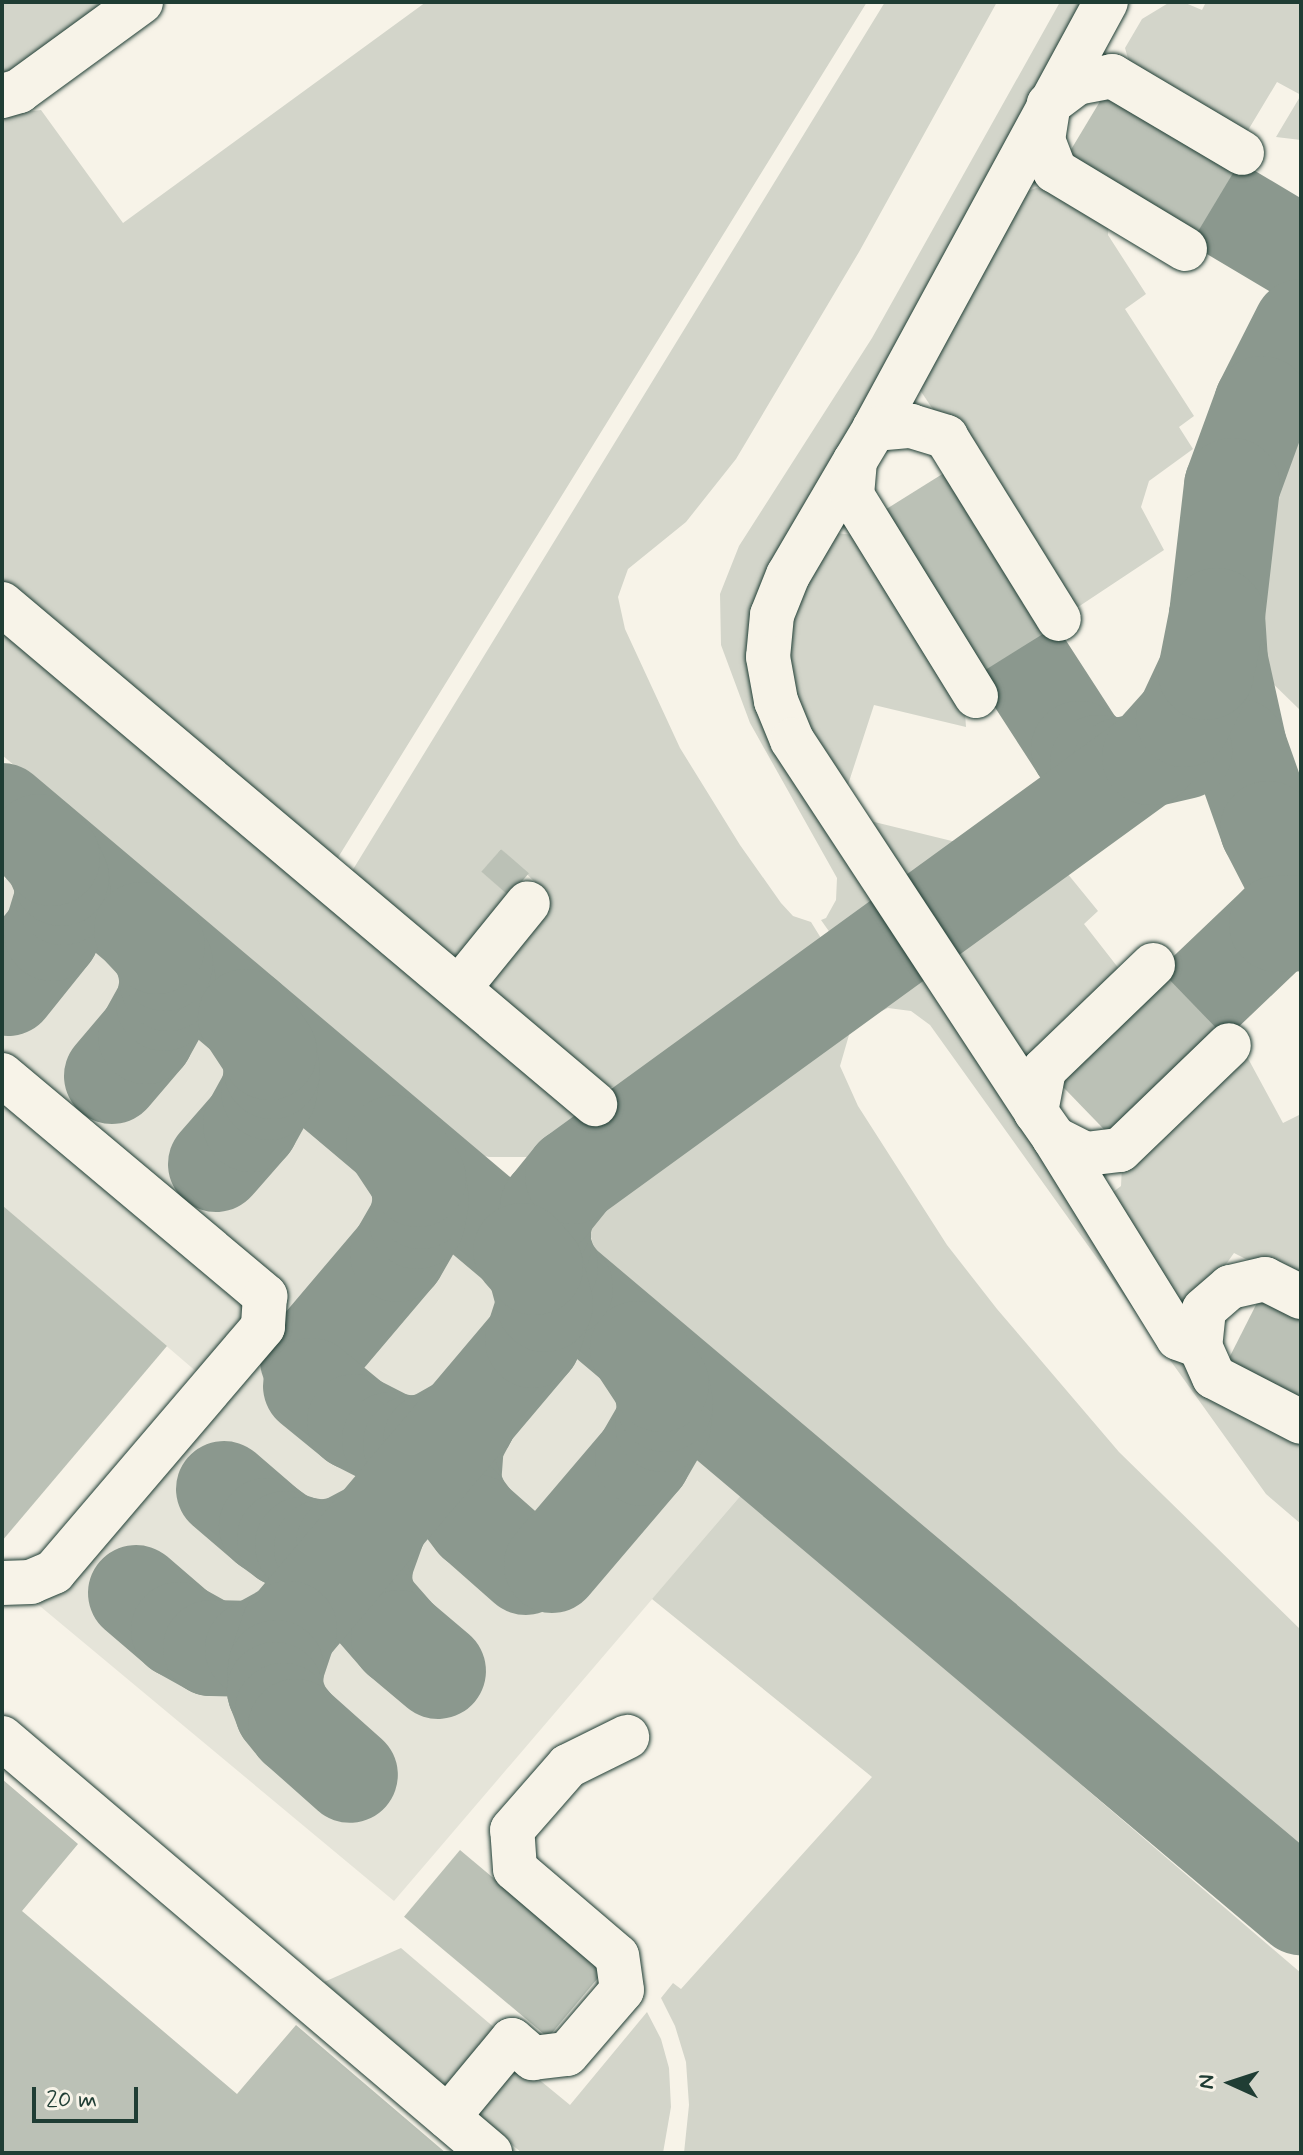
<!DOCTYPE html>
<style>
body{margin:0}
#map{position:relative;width:1303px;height:2155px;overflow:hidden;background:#f7f3e8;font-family:Mynerve,sans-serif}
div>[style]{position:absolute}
.built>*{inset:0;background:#e5e4d9}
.green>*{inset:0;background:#d3d5ca}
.taxiway>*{height:96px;margin:-48px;padding:0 48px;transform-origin:48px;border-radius:48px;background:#8b988e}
.building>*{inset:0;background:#bbc1b6;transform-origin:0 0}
.roads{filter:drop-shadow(0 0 2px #1f3d34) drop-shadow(0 0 2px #1f3d34)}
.minor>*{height:44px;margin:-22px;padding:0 22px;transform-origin:22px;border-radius:22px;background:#f7f3e8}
span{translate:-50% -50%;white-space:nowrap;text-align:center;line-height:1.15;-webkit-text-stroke:6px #f7f3e8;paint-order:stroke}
.frame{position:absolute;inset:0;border:4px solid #1f3d34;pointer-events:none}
.north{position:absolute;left:1191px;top:2043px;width:80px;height:80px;-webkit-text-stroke:6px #f7f3e8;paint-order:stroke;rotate:273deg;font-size:22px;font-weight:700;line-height:32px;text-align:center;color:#1f3d34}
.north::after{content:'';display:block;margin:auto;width:28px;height:36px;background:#1f3d34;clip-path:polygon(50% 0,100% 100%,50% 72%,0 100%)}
.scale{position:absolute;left:32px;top:2087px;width:106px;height:36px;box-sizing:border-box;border:4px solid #1f3d34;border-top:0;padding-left:10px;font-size:24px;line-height:28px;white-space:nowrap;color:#1f3d34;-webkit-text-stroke:6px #f7f3e8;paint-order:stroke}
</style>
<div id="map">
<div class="built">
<div style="clip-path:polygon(9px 875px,742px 1494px,394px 1901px,17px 1587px,198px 1373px,2px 1205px,2px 883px)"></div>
</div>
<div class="green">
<div style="clip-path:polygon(2px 2px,119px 2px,2px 84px)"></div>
<div style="clip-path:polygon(426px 2px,867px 2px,334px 864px,2px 592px,2px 115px,41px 110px,123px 223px)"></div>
<div style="clip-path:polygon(885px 2px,997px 2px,859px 252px,736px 459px,686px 522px,628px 569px,618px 597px,625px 629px,680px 748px,740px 845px,781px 903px,793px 916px,811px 922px,824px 943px,621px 1088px,609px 1087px,477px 983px,542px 889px,501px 849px,482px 872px,510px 896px,460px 967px,349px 876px)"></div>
<div style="clip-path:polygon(1060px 2px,1095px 2px,760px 615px,881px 901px,833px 937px,821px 920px,826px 918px,836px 900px,837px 878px,750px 723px,721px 645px,720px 594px,739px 546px,872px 338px)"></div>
<div style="clip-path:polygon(1170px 2px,1183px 2px,1202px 10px,1206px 2px,1301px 2px,1301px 140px,1276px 137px,1301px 95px,1277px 82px,1244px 137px,1131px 69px,1125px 48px,1142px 19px)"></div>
<div style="clip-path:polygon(1036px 188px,1052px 190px,1109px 218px,1108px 235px,1146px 294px,1125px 309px,1194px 416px,1179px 427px,1193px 449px,1149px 481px,1141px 507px,1164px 550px,1069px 613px,920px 390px,920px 374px,1020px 194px)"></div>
<div style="clip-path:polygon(1301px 412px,1301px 711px,1265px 676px,1258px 595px,1261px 556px,1275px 480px)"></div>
<div style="clip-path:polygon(834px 533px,856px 535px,965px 713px,966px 727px,874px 705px,843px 800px,806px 740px,780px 657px,798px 577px)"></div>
<div style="clip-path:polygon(2px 627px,572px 1104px,576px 1122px,527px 1157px,489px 1157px,468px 1152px,2px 755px)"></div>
<div style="clip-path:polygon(854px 817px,960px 843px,905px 884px)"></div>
<div style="clip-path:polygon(1058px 873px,1067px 873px,1098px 911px,1084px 924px,1127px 979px,1020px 1075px,945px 953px)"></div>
<div style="clip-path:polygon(928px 965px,1168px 1345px,1301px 1436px,1301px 1524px,1266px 1494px,930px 1025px,911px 1011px,888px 1008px,863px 1020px,857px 1017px)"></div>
<div style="clip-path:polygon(843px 1028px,849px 1035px,840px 1066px,858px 1106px,947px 1245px,997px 1309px,1119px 1452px,1301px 1630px,1301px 1852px,597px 1258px,588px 1227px,597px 1206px)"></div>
<div style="clip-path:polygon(1244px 1051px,1283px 1123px,1301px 1114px,1301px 1287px,1234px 1253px,1187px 1319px,1104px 1199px,1121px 1186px,1122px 1165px)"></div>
<div style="clip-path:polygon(742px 1494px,1301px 1973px,1301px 2153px,684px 2153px,689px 2105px,686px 2062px,675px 2026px,661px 1998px,673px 1983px,681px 1989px,872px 1777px,652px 1599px)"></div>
<div style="clip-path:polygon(401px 1948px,503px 2035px,453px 2094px,324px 1982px)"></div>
<div style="clip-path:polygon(647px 2012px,661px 2039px,669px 2068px,671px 2107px,663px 2153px,522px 2153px,470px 2110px,514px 2059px,570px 2105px)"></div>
</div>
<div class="taxiway">
<div style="left:1215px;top:203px;width:100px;rotate:30.7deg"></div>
<div style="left:1301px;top:327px;width:86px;rotate:116.9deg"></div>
<div style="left:1262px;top:404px;width:87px;rotate:110.1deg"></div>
<div style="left:1232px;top:486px;width:131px;rotate:96.6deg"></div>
<div style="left:1217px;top:616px;width:45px;rotate:86.2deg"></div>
<div style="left:1220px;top:661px;width:88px;rotate:77.5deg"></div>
<div style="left:1239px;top:747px;width:87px;rotate:70.5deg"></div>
<div style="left:1268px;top:829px;width:72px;rotate:62.7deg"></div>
<div style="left:1015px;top:650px;width:118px;rotate:57.1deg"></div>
<div style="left:1079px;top:749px;width:24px;rotate:36deg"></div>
<div style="left:1098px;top:763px;width:22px;rotate:8deg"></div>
<div style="left:1120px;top:766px;width:66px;rotate:-13.2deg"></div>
<div style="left:2px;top:811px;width:1700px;rotate:40.16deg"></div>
<div style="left:8px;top:988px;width:70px;rotate:-51.3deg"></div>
<div style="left:52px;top:933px;width:38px;rotate:-73deg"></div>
<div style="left:63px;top:897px;width:19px;rotate:-96deg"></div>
<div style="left:61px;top:878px;width:22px;rotate:-114deg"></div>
<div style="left:52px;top:858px;width:21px;rotate:-131deg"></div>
<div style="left:1193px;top:1004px;width:116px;rotate:-43.6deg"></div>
<div style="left:1277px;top:924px;width:24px;rotate:-2deg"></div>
<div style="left:112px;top:1076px;width:52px;rotate:-49.6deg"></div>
<div style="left:146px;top:1036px;width:38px;rotate:-61deg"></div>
<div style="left:164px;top:1003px;width:20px;rotate:-79deg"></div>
<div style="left:168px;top:983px;width:20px;rotate:-99deg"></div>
<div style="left:165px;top:963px;width:19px;rotate:-115deg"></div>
<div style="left:157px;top:946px;width:22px;rotate:-133deg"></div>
<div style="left:216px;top:1164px;width:53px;rotate:-48.8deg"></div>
<div style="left:251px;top:1124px;width:37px;rotate:-61deg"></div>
<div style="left:269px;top:1092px;width:21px;rotate:-82deg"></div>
<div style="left:272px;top:1071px;width:19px;rotate:-99deg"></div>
<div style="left:269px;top:1052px;width:42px;rotate:-123.3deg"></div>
<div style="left:565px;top:1288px;width:26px;rotate:-126deg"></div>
<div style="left:550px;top:1267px;width:21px;rotate:-109deg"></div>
<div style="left:543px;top:1247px;width:21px;rotate:-90deg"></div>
<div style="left:543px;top:1226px;width:20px;rotate:-75deg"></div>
<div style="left:548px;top:1207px;width:40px;rotate:-51deg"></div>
<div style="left:573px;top:1176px;width:713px;rotate:-35.99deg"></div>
<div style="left:1150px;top:757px;width:51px;rotate:-48.2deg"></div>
<div style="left:1184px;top:719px;width:52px;rotate:-64.9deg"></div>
<div style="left:1206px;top:672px;width:57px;rotate:-78.9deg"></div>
<div style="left:308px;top:1360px;width:139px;rotate:-49.7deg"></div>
<div style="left:398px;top:1254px;width:38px;rotate:-60deg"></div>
<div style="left:417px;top:1221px;width:20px;rotate:-79deg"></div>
<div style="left:421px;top:1201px;width:22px;rotate:-98deg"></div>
<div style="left:418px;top:1179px;width:43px;rotate:-123.7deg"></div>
<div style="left:311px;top:1386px;width:57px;rotate:39.3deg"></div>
<div style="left:355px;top:1422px;width:39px;rotate:27deg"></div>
<div style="left:390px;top:1440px;width:21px;rotate:11deg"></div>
<div style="left:411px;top:1444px;width:20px;rotate:-9deg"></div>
<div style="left:431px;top:1441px;width:43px;rotate:-29.6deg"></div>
<div style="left:468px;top:1420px;width:26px;rotate:118deg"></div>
<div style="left:456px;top:1443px;width:41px;rotate:94.2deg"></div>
<div style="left:453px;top:1484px;width:23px;rotate:67deg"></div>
<div style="left:462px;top:1505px;width:21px;rotate:53deg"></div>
<div style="left:475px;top:1522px;width:68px;rotate:41.4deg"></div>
<div style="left:224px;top:1489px;width:57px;rotate:40.7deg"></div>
<div style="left:267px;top:1526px;width:22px;rotate:36deg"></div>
<div style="left:285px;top:1539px;width:19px;rotate:18deg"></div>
<div style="left:303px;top:1545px;width:19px;rotate:9deg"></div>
<div style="left:322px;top:1548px;width:22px;rotate:-10deg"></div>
<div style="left:344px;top:1544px;width:40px;rotate:-28deg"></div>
<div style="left:379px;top:1525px;width:41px;rotate:109.7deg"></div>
<div style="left:365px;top:1564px;width:22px;rotate:93deg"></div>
<div style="left:364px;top:1586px;width:21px;rotate:71deg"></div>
<div style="left:371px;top:1606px;width:43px;rotate:48.8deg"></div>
<div style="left:399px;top:1638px;width:51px;rotate:40.2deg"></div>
<div style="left:552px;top:1565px;width:140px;rotate:-49.6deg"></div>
<div style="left:643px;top:1458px;width:39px;rotate:-60deg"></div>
<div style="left:663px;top:1424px;width:20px;rotate:-84deg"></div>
<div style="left:665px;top:1404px;width:20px;rotate:-101deg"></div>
<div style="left:661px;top:1384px;width:42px;rotate:-123.3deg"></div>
<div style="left:136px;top:1593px;width:57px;rotate:40.7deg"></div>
<div style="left:179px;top:1630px;width:37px;rotate:29deg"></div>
<div style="left:211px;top:1648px;width:42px;rotate:1.4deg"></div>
<div style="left:253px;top:1649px;width:41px;rotate:-29.1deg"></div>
<div style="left:289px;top:1629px;width:378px;rotate:-49.8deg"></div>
<div style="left:533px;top:1340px;width:38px;rotate:-72deg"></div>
<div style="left:545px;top:1304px;width:38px;rotate:-105deg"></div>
<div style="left:535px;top:1267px;width:21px;rotate:-131deg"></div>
<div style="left:289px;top:1629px;width:41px;rotate:108.4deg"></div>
<div style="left:276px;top:1668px;width:22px;rotate:93deg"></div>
<div style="left:275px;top:1690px;width:22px;rotate:69deg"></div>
<div style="left:283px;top:1711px;width:21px;rotate:51deg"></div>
<div style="left:296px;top:1727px;width:72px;rotate:41.6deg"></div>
</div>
<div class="building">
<div style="left:1108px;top:88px;width:151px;height:86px;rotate:31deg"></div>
<div style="left:952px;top:468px;width:189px;height:86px;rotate:58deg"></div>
<div style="left:501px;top:849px;width:37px;height:30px;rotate:41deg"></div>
<div style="left:1163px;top:973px;width:86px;height:151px;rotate:46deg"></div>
<div style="clip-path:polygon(2px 1205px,167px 1346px,2px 1541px)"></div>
<div style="clip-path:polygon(1263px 1291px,1301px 1311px,1301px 1408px,1224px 1368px)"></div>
<div style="clip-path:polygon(2px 1779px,78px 1844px,22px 1911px,237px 2094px,296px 2025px,446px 2153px,2px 2153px)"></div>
<div style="left:460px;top:1850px;width:188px;height:87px;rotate:40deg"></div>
</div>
<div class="roads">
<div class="minor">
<div style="left:2px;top:96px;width:18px;rotate:-16deg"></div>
<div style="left:19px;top:91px;width:151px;rotate:-36.1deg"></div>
<div style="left:1185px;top:249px;width:152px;rotate:-149deg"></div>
<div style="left:1055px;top:171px;width:33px;rotate:-111deg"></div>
<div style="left:1043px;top:140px;width:36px;rotate:-81deg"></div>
<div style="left:1049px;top:104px;width:35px;rotate:-37deg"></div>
<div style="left:1077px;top:83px;width:36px;rotate:-11deg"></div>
<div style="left:1112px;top:76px;width:151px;rotate:30.6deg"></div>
<div style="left:874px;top:429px;width:486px;rotate:-61.5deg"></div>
<div style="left:855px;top:461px;width:132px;rotate:120.4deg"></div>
<div style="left:788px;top:575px;width:43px;rotate:111.8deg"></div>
<div style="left:772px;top:615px;width:42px;rotate:95.4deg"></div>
<div style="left:768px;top:657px;width:45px;rotate:79.7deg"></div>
<div style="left:776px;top:701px;width:42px;rotate:67.7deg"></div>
<div style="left:792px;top:740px;width:445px;rotate:56.7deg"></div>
<div style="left:2px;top:604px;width:776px;rotate:40.14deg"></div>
<div style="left:976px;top:696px;width:236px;rotate:-121.7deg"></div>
<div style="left:852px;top:495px;width:34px;rotate:-85deg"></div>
<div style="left:855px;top:461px;width:37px;rotate:-59deg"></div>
<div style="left:874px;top:429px;width:37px;rotate:-5deg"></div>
<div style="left:911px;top:426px;width:37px;rotate:17deg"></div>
<div style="left:946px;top:437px;width:214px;rotate:58.2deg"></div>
<div style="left:1153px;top:965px;width:151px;rotate:136.1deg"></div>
<div style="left:1044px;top:1070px;width:43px;rotate:100.8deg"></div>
<div style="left:1036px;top:1112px;width:32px;rotate:55deg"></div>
<div style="left:1054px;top:1138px;width:36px;rotate:27deg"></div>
<div style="left:1086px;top:1154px;width:34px;rotate:-7deg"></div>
<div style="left:1120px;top:1150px;width:151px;rotate:-43.9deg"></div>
<div style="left:459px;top:988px;width:109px;rotate:-50.9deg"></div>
<div style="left:2px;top:1075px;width:344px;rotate:40deg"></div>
<div style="left:265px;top:1296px;width:31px;rotate:94deg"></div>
<div style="left:263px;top:1327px;width:322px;rotate:130.5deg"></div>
<div style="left:54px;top:1572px;width:25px;rotate:157deg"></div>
<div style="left:31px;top:1582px;width:29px;rotate:178deg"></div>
<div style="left:1054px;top:1138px;width:235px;rotate:58.2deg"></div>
<div style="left:1178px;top:1338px;width:23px;rotate:20deg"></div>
<div style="left:1301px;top:1297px;width:40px;rotate:-153.4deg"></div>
<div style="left:1265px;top:1279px;width:36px;rotate:167deg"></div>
<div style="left:1230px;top:1287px;width:35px;rotate:139deg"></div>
<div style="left:1204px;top:1310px;width:36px;rotate:96deg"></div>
<div style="left:1200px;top:1346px;width:34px;rotate:66deg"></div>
<div style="left:1214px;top:1377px;width:98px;rotate:27.3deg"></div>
<div style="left:2px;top:1738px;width:641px;rotate:40.38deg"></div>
<div style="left:448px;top:2117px;width:100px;rotate:-50.3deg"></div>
<div style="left:512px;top:2040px;width:28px;rotate:41deg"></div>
<div style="left:533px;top:2058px;width:34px;rotate:-7deg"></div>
<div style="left:567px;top:2054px;width:84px;rotate:-49.3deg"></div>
<div style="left:622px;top:1990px;width:34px;rotate:-98deg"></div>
<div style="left:617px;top:1956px;width:134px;rotate:-139.5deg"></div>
<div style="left:515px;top:1869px;width:39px;rotate:-94deg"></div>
<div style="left:512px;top:1830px;width:85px;rotate:-48.8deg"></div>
<div style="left:568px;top:1766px;width:66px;rotate:-26.2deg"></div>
</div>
</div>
<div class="frame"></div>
<div class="north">N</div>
<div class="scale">20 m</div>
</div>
